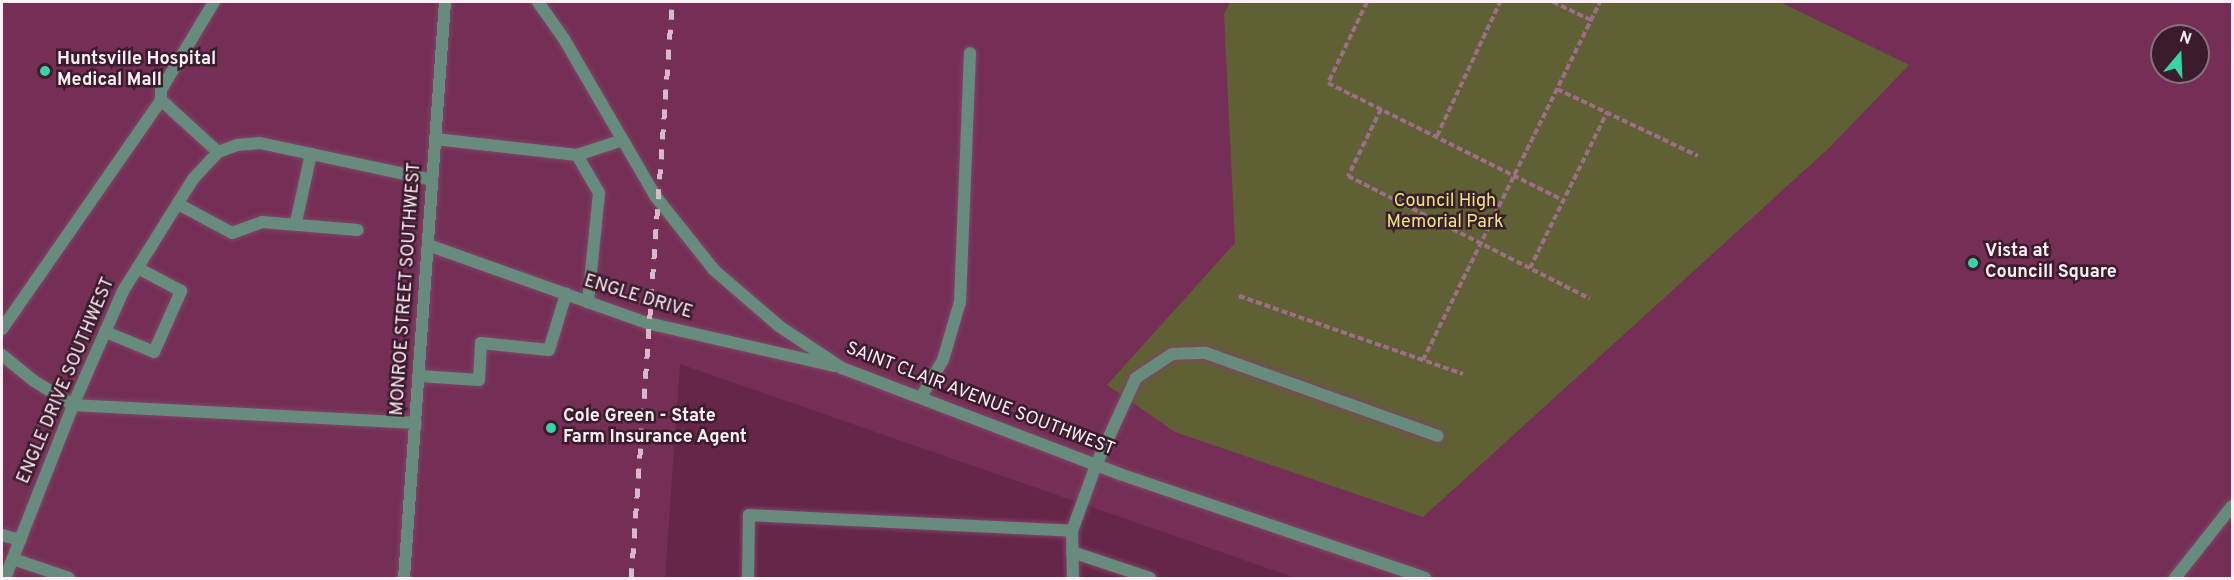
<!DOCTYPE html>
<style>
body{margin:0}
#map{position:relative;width:2234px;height:580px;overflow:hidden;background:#66264a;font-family:Overpass,sans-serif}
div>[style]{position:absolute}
.built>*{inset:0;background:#752f56}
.green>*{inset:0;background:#606035}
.path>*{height:4px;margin-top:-2px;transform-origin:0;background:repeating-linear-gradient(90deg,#9d6e88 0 6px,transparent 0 9px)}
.roads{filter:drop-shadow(0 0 2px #7e4665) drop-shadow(0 0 2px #7e4665)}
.service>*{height:12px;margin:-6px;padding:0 6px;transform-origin:6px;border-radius:6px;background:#678b7d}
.minor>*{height:12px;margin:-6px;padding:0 6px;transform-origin:6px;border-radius:6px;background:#678b7d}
.tertiary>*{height:12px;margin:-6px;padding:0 6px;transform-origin:6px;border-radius:6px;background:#678b7d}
.rail>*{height:4.5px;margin-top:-2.25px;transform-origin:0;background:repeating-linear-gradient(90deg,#d6bac8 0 10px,transparent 0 20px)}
.dots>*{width:16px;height:16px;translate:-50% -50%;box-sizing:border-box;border:3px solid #3a1c2c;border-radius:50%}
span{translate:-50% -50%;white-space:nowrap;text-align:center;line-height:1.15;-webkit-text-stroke:5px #3a1c2c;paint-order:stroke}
.poi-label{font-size:18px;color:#fdedf4;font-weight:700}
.left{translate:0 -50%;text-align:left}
.park-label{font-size:18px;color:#e9e87b}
.street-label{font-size:18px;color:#fdedf4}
.frame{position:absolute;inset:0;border:3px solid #fdedf4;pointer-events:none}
.north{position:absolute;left:2150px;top:24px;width:60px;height:60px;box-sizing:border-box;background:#3a1c2c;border:2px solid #88707c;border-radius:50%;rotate:19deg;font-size:16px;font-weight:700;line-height:24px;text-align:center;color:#fdedf4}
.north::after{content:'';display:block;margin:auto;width:21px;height:27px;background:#38d4a6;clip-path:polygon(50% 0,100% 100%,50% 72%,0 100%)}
</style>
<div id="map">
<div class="built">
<div style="clip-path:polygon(evenodd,2px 2px,2232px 2px,2232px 578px,1296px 578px,680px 364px,665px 578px,2px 578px,2px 2px,2162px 36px,2198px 36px,2198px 72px,2162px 72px,2162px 36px)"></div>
</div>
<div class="green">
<div style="clip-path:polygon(1230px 2px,1780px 2px,1909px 65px,1829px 148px,1423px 517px,1175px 432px,1107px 385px,1235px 243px,1224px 14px)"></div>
</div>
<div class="path">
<div style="left:1367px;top:2px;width:90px;rotate:115.7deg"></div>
<div style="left:1328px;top:83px;width:263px;rotate:26.5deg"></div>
<div style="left:1553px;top:2px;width:42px;rotate:25.3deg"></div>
<div style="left:1557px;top:89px;width:156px;rotate:25.4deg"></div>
<div style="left:1381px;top:109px;width:75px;rotate:116.2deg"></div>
<div style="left:1348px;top:176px;width:271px;rotate:26.9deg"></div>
<div style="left:1437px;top:136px;width:148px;rotate:-64.8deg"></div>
<div style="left:1530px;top:268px;width:174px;rotate:-63.7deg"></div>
<div style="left:1239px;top:296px;width:237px;rotate:19.2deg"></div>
<div style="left:1423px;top:360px;width:399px;rotate:-63.7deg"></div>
</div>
<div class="roads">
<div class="service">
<div style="left:214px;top:2px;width:103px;rotate:121.1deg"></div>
<div style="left:161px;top:90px;width:10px;rotate:90deg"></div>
<div style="left:161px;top:100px;width:77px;rotate:42.4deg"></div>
<div style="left:435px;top:139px;width:143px;rotate:6.4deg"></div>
<div style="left:577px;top:155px;width:48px;rotate:-18.1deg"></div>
<div style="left:577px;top:155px;width:44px;rotate:59.9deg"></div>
<div style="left:599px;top:193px;width:110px;rotate:95.8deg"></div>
<div style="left:178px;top:204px;width:61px;rotate:28.2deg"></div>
<div style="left:232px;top:233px;width:32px;rotate:-20deg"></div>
<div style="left:262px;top:222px;width:96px;rotate:4.8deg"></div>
<div style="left:296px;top:222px;width:70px;rotate:-77.6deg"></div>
<div style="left:2px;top:329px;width:279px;rotate:-55.2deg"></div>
<div style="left:106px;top:332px;width:52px;rotate:22.6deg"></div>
<div style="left:154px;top:352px;width:67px;rotate:-66.1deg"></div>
<div style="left:181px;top:291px;width:49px;rotate:-151.9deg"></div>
<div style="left:2px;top:355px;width:41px;rotate:39.1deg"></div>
<div style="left:34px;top:381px;width:46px;rotate:31.6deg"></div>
<div style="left:73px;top:405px;width:343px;rotate:3deg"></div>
<div style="left:419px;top:376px;width:60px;rotate:3.8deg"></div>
<div style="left:479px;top:380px;width:37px;rotate:-87deg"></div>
<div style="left:481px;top:343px;width:68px;rotate:5.9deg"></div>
<div style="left:549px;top:350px;width:59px;rotate:-73.1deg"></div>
<div style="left:921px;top:397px;width:43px;rotate:-59.3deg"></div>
<div style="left:943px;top:360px;width:60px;rotate:-73.7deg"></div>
<div style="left:960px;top:302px;width:249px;rotate:-87.7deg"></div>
<div style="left:1072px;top:531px;width:70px;rotate:-70deg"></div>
<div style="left:1096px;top:465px;width:96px;rotate:-65.3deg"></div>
<div style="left:1136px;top:378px;width:43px;rotate:-33.7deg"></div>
<div style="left:1172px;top:354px;width:34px;rotate:-2deg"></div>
<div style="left:1206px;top:353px;width:246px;rotate:19.7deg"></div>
<div style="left:2px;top:535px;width:19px;rotate:16deg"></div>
<div style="left:1072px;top:552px;width:82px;rotate:18.4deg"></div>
<div style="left:13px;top:559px;width:59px;rotate:18.7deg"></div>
<div style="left:748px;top:578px;width:63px;rotate:-89.1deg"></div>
<div style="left:749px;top:515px;width:323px;rotate:2.8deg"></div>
<div style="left:1072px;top:531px;width:47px;rotate:88.8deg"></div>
</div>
<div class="minor">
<div style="left:5px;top:578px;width:186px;rotate:-68.5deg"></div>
<div style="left:73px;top:405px;width:124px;rotate:-66.3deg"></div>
<div style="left:123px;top:291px;width:132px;rotate:-58deg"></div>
<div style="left:193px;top:179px;width:37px;rotate:-47deg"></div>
<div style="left:218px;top:152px;width:20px;rotate:-20deg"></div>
<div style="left:237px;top:145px;width:23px;rotate:-5deg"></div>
<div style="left:260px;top:143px;width:176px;rotate:12.1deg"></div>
<div style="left:2175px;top:578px;width:92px;rotate:-51.6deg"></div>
</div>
<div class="tertiary">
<div style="left:538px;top:2px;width:45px;rotate:54.9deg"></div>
<div style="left:564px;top:39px;width:183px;rotate:59.8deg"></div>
<div style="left:656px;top:197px;width:93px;rotate:51.5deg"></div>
<div style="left:714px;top:270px;width:86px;rotate:40.7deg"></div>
<div style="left:779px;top:326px;width:76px;rotate:33.7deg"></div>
<div style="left:842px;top:368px;width:298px;rotate:20.9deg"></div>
<div style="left:1120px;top:474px;width:322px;rotate:18.8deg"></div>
<div style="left:428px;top:245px;width:232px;rotate:19.6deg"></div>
<div style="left:647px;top:323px;width:193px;rotate:12.9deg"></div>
<div style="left:404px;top:578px;width:577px;rotate:-85.93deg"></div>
</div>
</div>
<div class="rail">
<div style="left:631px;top:578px;width:577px;rotate:-85.93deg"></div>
</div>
<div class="dots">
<div style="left:45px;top:71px;background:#38d4a6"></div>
<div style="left:1973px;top:263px;background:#38d4a6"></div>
<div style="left:551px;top:428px;background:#38d4a6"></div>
</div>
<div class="poi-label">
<span class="left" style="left:57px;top:71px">Huntsville Hospital<br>Medical Mall</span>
<span class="left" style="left:1985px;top:263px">Vista at<br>Councill Square</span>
<span class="left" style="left:563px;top:428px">Cole Green - State<br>Farm Insurance Agent</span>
</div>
<div class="park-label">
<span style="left:1445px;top:213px">Council High<br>Memorial Park</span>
</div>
<div class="street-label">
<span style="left:407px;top:289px;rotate:-86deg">MONROE STREET SOUTHWEST</span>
<span style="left:638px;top:298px;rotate:17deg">ENGLE DRIVE</span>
<span style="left:67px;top:381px;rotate:-67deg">ENGLE DRIVE SOUTHWEST</span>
<span style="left:980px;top:400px;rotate:21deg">SAINT CLAIR AVENUE SOUTHWEST</span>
</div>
<div class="frame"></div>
<div class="north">N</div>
</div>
